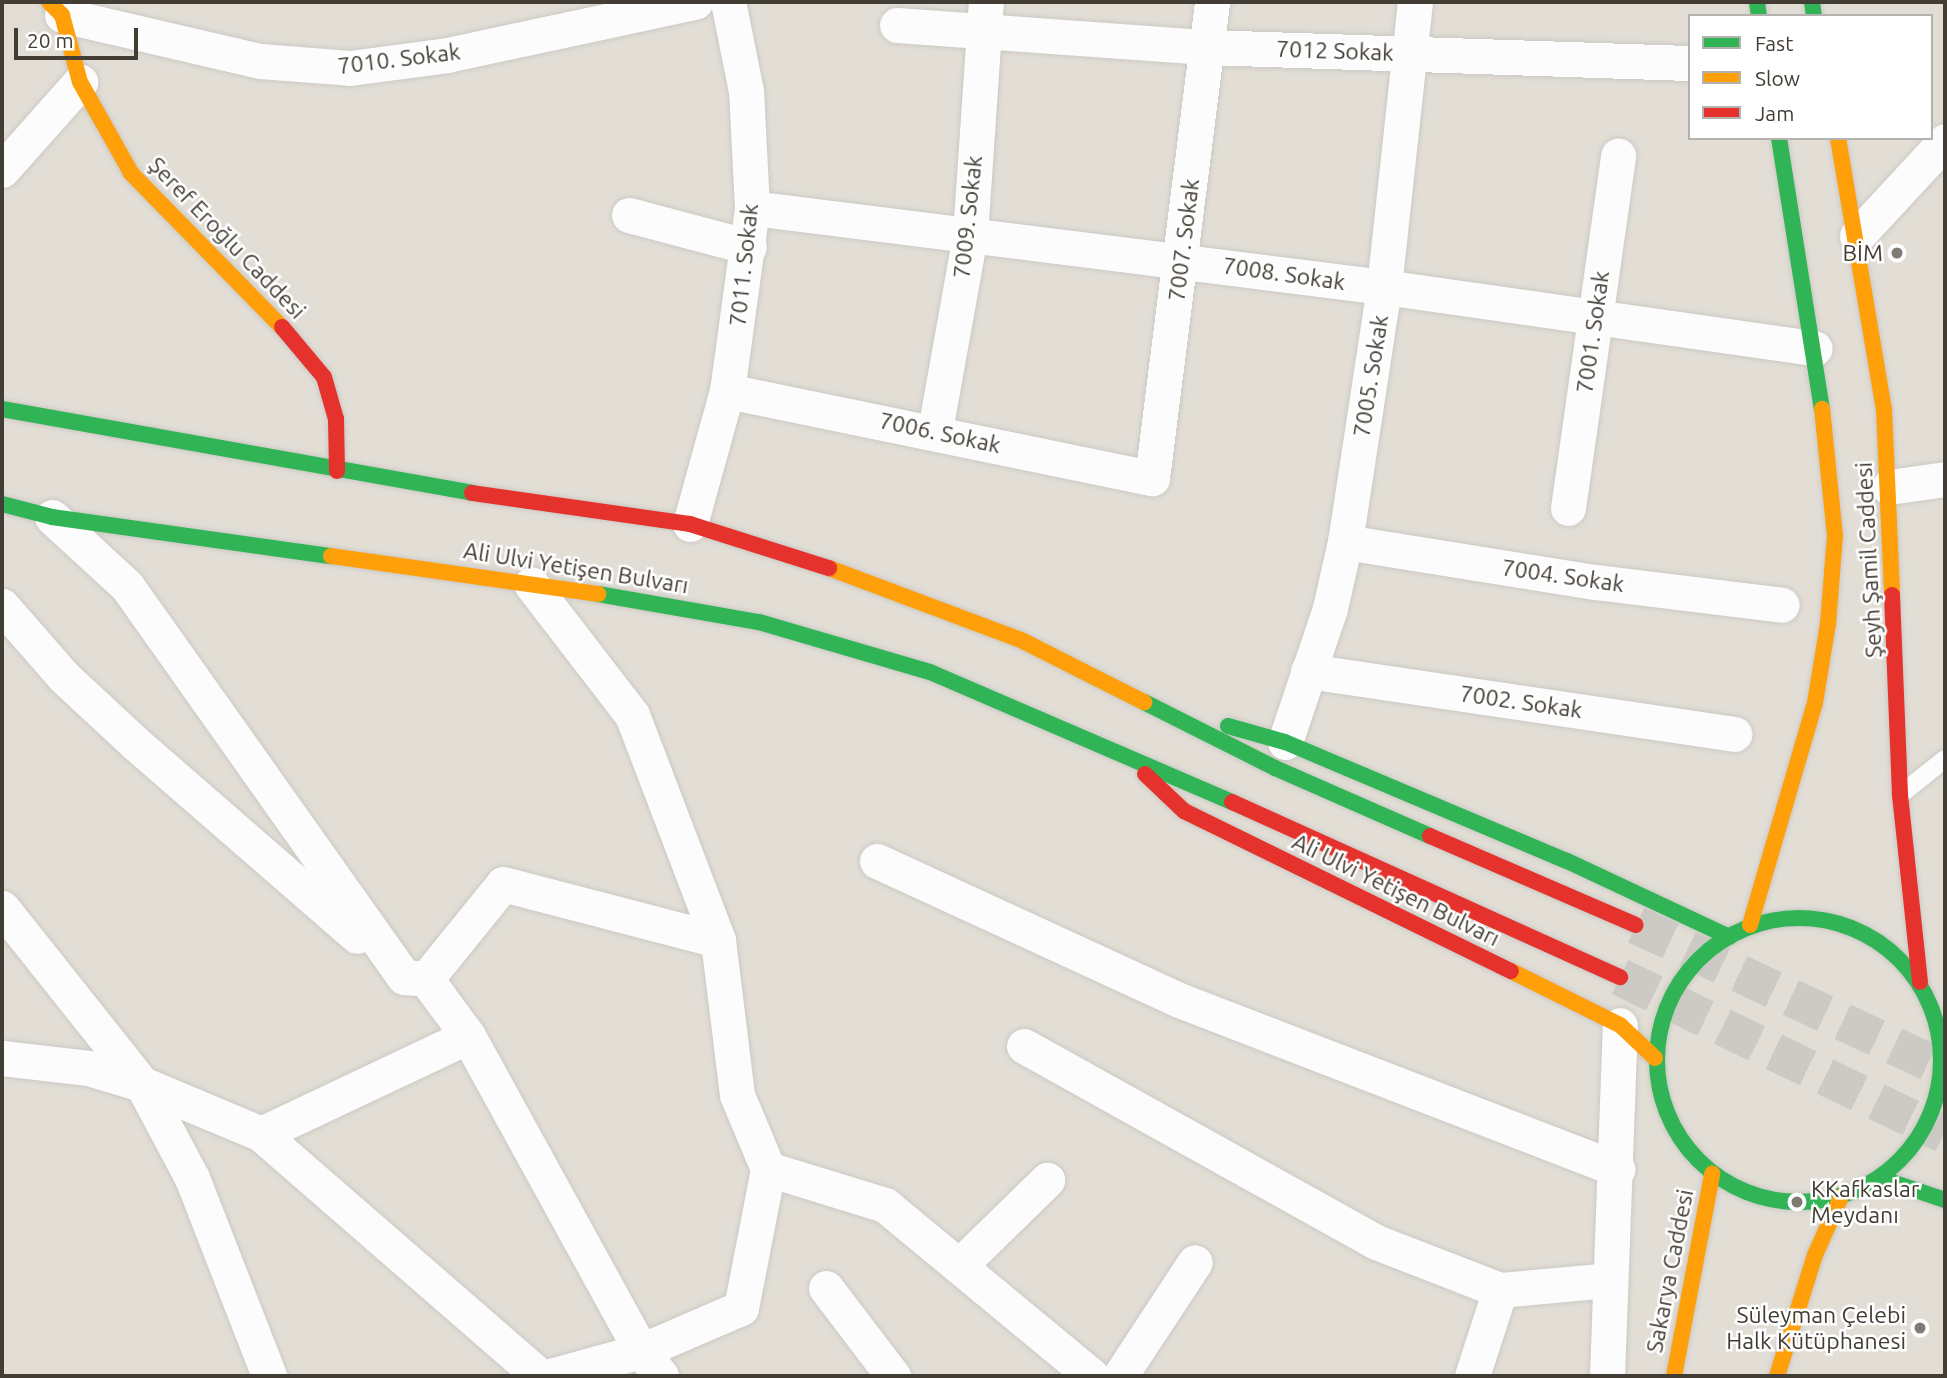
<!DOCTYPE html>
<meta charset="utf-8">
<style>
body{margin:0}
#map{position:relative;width:1947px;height:1378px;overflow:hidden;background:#eeede8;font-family:Ubuntu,sans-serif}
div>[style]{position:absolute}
.residential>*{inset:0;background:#e2ded6}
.secondary-tunnel>*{height:38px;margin-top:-19px;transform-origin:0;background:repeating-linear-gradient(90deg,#cccac4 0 38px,transparent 0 57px)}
.roads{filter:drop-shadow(0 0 2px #cbc9c4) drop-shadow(0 0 2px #cbc9c4)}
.lane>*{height:18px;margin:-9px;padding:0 9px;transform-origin:9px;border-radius:9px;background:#fcfcfc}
.street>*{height:35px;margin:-17.5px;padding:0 17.5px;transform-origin:17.5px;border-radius:17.5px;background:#fcfcfc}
.fast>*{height:16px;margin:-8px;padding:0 8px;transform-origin:8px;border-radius:8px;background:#30b455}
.fast>.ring{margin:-8px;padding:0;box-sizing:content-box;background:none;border:16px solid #30b455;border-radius:50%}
.slow>*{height:16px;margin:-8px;padding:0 8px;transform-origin:8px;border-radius:8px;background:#ff9f0a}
.jam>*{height:16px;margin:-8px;padding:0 8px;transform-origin:8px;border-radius:8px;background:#e5322d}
.dots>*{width:19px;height:19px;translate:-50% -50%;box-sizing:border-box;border:4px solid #fff;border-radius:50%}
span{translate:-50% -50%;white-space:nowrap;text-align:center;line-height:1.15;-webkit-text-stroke:5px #fff;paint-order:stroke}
.street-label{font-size:23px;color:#433e35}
.poi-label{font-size:23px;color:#433e35}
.right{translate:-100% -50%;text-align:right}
.left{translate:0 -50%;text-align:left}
.frame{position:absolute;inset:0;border:4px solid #433e35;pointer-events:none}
.legend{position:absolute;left:1688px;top:14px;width:245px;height:126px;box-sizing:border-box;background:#fff;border:2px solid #b4b2ae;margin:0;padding:9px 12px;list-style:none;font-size:21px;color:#433e35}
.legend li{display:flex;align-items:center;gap:14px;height:35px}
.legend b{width:35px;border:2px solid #b4b2ae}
.scale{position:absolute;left:14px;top:28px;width:124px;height:32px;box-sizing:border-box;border:4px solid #433e35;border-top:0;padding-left:9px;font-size:21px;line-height:24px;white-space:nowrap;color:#433e35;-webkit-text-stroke:5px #fff;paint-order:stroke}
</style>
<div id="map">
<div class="residential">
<div style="clip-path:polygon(evenodd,2px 2px,1945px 2px,1945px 1376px,2px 1376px,2px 2px,1690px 16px,1931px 16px,1931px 138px,1690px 138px,1690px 16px)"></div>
</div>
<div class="secondary-tunnel">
<div style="left:1636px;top:925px;width:341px;rotate:25.1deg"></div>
<div style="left:1620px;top:977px;width:360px;rotate:25.9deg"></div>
</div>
<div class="roads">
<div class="lane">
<div style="left:1901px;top:794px;width:56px;rotate:-38.5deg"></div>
</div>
<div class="street">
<div style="left:62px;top:15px;width:203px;rotate:13.1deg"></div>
<div style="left:260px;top:61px;width:90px;rotate:4.4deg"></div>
<div style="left:350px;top:68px;width:98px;rotate:-7.6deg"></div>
<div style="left:447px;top:55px;width:254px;rotate:-12.1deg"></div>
<div style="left:897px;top:25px;width:310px;rotate:4.1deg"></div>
<div style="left:1206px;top:47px;width:484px;rotate:1.9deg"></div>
<div style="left:2px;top:170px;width:118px;rotate:-48.4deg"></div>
<div style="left:752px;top:208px;width:637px;rotate:7.13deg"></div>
<div style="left:1384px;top:287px;width:435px;rotate:8.1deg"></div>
<div style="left:629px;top:215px;width:124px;rotate:14.9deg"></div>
<div style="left:1857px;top:236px;width:129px;rotate:-47.2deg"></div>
<div style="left:727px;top:391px;width:434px;rotate:11.6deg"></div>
<div style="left:1152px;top:478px;width:480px;rotate:-82.8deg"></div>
<div style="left:935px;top:430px;width:198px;rotate:-79.8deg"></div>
<div style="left:970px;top:235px;width:234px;rotate:-86.1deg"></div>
<div style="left:1889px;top:487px;width:57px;rotate:-8.1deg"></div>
<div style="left:1568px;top:508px;width:356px;rotate:-81.9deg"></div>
<div style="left:52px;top:517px;width:102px;rotate:42.6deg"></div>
<div style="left:127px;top:586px;width:479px;rotate:54.7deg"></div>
<div style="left:404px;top:977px;width:22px;rotate:5deg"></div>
<div style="left:426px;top:979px;width:71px;rotate:53.6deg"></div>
<div style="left:468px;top:1036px;width:359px;rotate:61.2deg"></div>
<div style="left:641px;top:1351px;width:32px;rotate:51deg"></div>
<div style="left:690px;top:524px;width:138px;rotate:-74.5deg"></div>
<div style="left:727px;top:391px;width:185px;rotate:-82.2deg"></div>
<div style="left:752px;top:208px;width:117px;rotate:-92.9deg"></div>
<div style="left:746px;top:91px;width:91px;rotate:-101.4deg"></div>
<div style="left:1345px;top:542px;width:254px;rotate:9.1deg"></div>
<div style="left:1596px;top:582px;width:187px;rotate:7deg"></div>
<div style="left:2px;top:606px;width:94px;rotate:48.9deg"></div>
<div style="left:64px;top:677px;width:97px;rotate:42.9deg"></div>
<div style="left:135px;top:743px;width:294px;rotate:41deg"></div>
<div style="left:1308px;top:671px;width:431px;rotate:8.4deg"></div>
<div style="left:1285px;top:742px;width:141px;rotate:-71.4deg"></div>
<div style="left:1330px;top:608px;width:68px;rotate:-77.2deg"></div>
<div style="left:1345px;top:542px;width:258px;rotate:-81.3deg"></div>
<div style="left:1384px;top:287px;width:287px;rotate:-83.8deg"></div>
<div style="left:877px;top:861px;width:332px;rotate:24.7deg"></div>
<div style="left:1179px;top:1000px;width:470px;rotate:21.1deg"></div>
<div style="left:2px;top:908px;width:225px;rotate:51.5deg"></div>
<div style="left:142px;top:1084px;width:106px;rotate:62deg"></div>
<div style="left:192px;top:1178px;width:212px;rotate:68.7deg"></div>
<div style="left:426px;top:979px;width:122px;rotate:-51deg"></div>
<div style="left:503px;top:884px;width:222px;rotate:14.6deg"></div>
<div style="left:718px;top:940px;width:241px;rotate:-110.9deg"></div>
<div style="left:632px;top:715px;width:165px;rotate:-127.6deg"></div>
<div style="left:1024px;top:1046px;width:403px;rotate:29.1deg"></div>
<div style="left:1376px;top:1242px;width:133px;rotate:21.2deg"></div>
<div style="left:2px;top:1058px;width:87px;rotate:6.6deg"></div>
<div style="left:88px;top:1068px;width:56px;rotate:16.5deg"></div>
<div style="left:142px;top:1084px;width:129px;rotate:22.8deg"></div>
<div style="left:261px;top:1134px;width:229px;rotate:-25.3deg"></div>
<div style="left:261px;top:1134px;width:369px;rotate:41deg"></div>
<div style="left:768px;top:1169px;width:122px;rotate:17.1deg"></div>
<div style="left:885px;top:1205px;width:268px;rotate:39.6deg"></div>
<div style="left:960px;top:1265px;width:122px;rotate:-44.3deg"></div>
<div style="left:826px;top:1288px;width:111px;rotate:52.7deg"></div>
<div style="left:550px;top:1376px;width:94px;rotate:-15.4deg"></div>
<div style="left:641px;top:1351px;width:109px;rotate:-23.3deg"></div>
<div style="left:741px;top:1308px;width:142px;rotate:-79deg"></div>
<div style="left:768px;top:1169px;width:80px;rotate:-112.7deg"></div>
<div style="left:737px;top:1095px;width:156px;rotate:-97deg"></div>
<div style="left:1120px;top:1376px;width:136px;rotate:-56.7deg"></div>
<div style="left:1472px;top:1376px;width:90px;rotate:-72deg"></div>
<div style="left:1500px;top:1290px;width:110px;rotate:-5.2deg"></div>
<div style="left:1607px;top:1376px;width:351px;rotate:-87.9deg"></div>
</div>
<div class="fast">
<div style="left:1757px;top:2px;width:14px;rotate:82deg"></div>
<div style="left:1812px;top:2px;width:14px;rotate:82deg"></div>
<div style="left:1779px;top:138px;width:274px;rotate:81deg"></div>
<div style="left:2px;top:409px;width:477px;rotate:10.1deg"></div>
<div style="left:2px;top:504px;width:52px;rotate:14.6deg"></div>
<div style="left:52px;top:517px;width:282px;rotate:8deg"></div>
<div style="left:598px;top:594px;width:163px;rotate:9.9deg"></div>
<div style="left:759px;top:622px;width:178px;rotate:16.3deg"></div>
<div style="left:930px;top:672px;width:329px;rotate:23.3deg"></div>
<div style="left:1144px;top:702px;width:147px;rotate:26.7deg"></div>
<div style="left:1275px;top:768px;width:169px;rotate:23.7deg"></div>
<div style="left:1228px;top:726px;width:59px;rotate:15.7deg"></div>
<div style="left:1285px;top:742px;width:306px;rotate:22.9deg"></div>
<div style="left:1567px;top:861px;width:179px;rotate:25.1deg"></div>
<div class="ring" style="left:1657px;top:918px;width:268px;height:268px"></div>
<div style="left:1880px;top:1178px;width:69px;rotate:18.7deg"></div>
</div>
<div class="slow">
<div style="left:49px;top:2px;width:18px;rotate:45deg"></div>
<div style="left:62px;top:15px;width:69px;rotate:75deg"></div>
<div style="left:80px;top:82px;width:104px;rotate:60.7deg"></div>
<div style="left:131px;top:173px;width:216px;rotate:45.6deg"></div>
<div style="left:1838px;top:138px;width:275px;rotate:80.4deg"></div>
<div style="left:1884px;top:409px;width:186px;rotate:87.5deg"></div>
<div style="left:331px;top:556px;width:270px;rotate:8.1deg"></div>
<div style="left:829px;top:568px;width:207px;rotate:20.6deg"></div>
<div style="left:1023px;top:641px;width:136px;rotate:26.8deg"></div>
<div style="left:1750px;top:925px;width:231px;rotate:-73.7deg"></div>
<div style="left:1815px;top:703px;width:80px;rotate:-80.7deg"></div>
<div style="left:1828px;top:624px;width:88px;rotate:-85.5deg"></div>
<div style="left:1835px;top:536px;width:128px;rotate:-95.8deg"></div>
<div style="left:1511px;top:971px;width:122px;rotate:26.4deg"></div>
<div style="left:1620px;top:1025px;width:48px;rotate:43.3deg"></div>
<div style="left:1674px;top:1376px;width:206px;rotate:-79.3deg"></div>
<div style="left:1777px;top:1376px;width:127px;rotate:-72.6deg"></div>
<div style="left:1815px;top:1255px;width:64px;rotate:-65.9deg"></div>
</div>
<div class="jam">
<div style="left:282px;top:327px;width:65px;rotate:50deg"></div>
<div style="left:324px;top:377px;width:44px;rotate:74.1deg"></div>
<div style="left:336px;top:419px;width:52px;rotate:88.9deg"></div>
<div style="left:472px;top:493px;width:220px;rotate:8.1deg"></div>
<div style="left:690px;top:524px;width:146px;rotate:17.6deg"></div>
<div style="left:1892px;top:595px;width:200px;rotate:87.7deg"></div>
<div style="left:1900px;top:795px;width:188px;rotate:83.9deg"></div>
<div style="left:1145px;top:774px;width:54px;rotate:43.5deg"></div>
<div style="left:1184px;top:811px;width:364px;rotate:26.1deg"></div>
<div style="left:1232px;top:802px;width:426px;rotate:24.3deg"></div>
<div style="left:1430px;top:836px;width:224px;rotate:23.4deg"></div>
</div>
</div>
<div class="dots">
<div style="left:1897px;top:253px;background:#7f7b74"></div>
<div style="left:1797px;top:1202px;background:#7f7b74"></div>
<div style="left:1920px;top:1328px;background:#7f7b74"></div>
</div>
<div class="street-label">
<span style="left:1335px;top:51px;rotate:2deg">7012 Sokak</span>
<span style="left:399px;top:59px;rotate:-7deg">7010. Sokak</span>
<span style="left:968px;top:217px;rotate:-84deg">7009. Sokak</span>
<span style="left:227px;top:238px;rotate:46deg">Şeref Eroğlu Caddesi</span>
<span style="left:1184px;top:240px;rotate:-83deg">7007. Sokak</span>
<span style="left:744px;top:265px;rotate:-84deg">7011. Sokak</span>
<span style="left:1284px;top:274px;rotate:8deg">7008. Sokak</span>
<span style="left:1593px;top:332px;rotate:-82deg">7001. Sokak</span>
<span style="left:1371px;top:376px;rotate:-81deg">7005. Sokak</span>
<span style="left:940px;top:433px;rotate:12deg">7006. Sokak</span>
<span style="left:1869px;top:560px;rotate:-93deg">Şeyh Şamil Caddesi</span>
<span style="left:576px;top:568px;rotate:9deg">Ali Ulvi Yetişen Bulvarı</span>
<span style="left:1563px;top:576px;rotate:8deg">7004. Sokak</span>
<span style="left:1521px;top:702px;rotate:8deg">7002. Sokak</span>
<span style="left:1396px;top:890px;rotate:26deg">Ali Ulvi Yetişen Bulvarı</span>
<span style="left:1670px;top:1271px;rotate:-79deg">Sakarya Caddesi</span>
</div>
<div class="poi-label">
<span class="right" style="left:1883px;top:253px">BİM</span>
<span class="left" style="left:1811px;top:1202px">KKafkaslar<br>Meydanı</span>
<span class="right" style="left:1906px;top:1328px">Süleyman Çelebi<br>Halk Kütüphanesi</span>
</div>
<div class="frame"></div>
<ul class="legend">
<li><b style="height:9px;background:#30b455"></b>Fast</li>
<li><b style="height:9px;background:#ff9f0a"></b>Slow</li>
<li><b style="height:9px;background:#e5322d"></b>Jam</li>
</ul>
<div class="scale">20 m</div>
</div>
